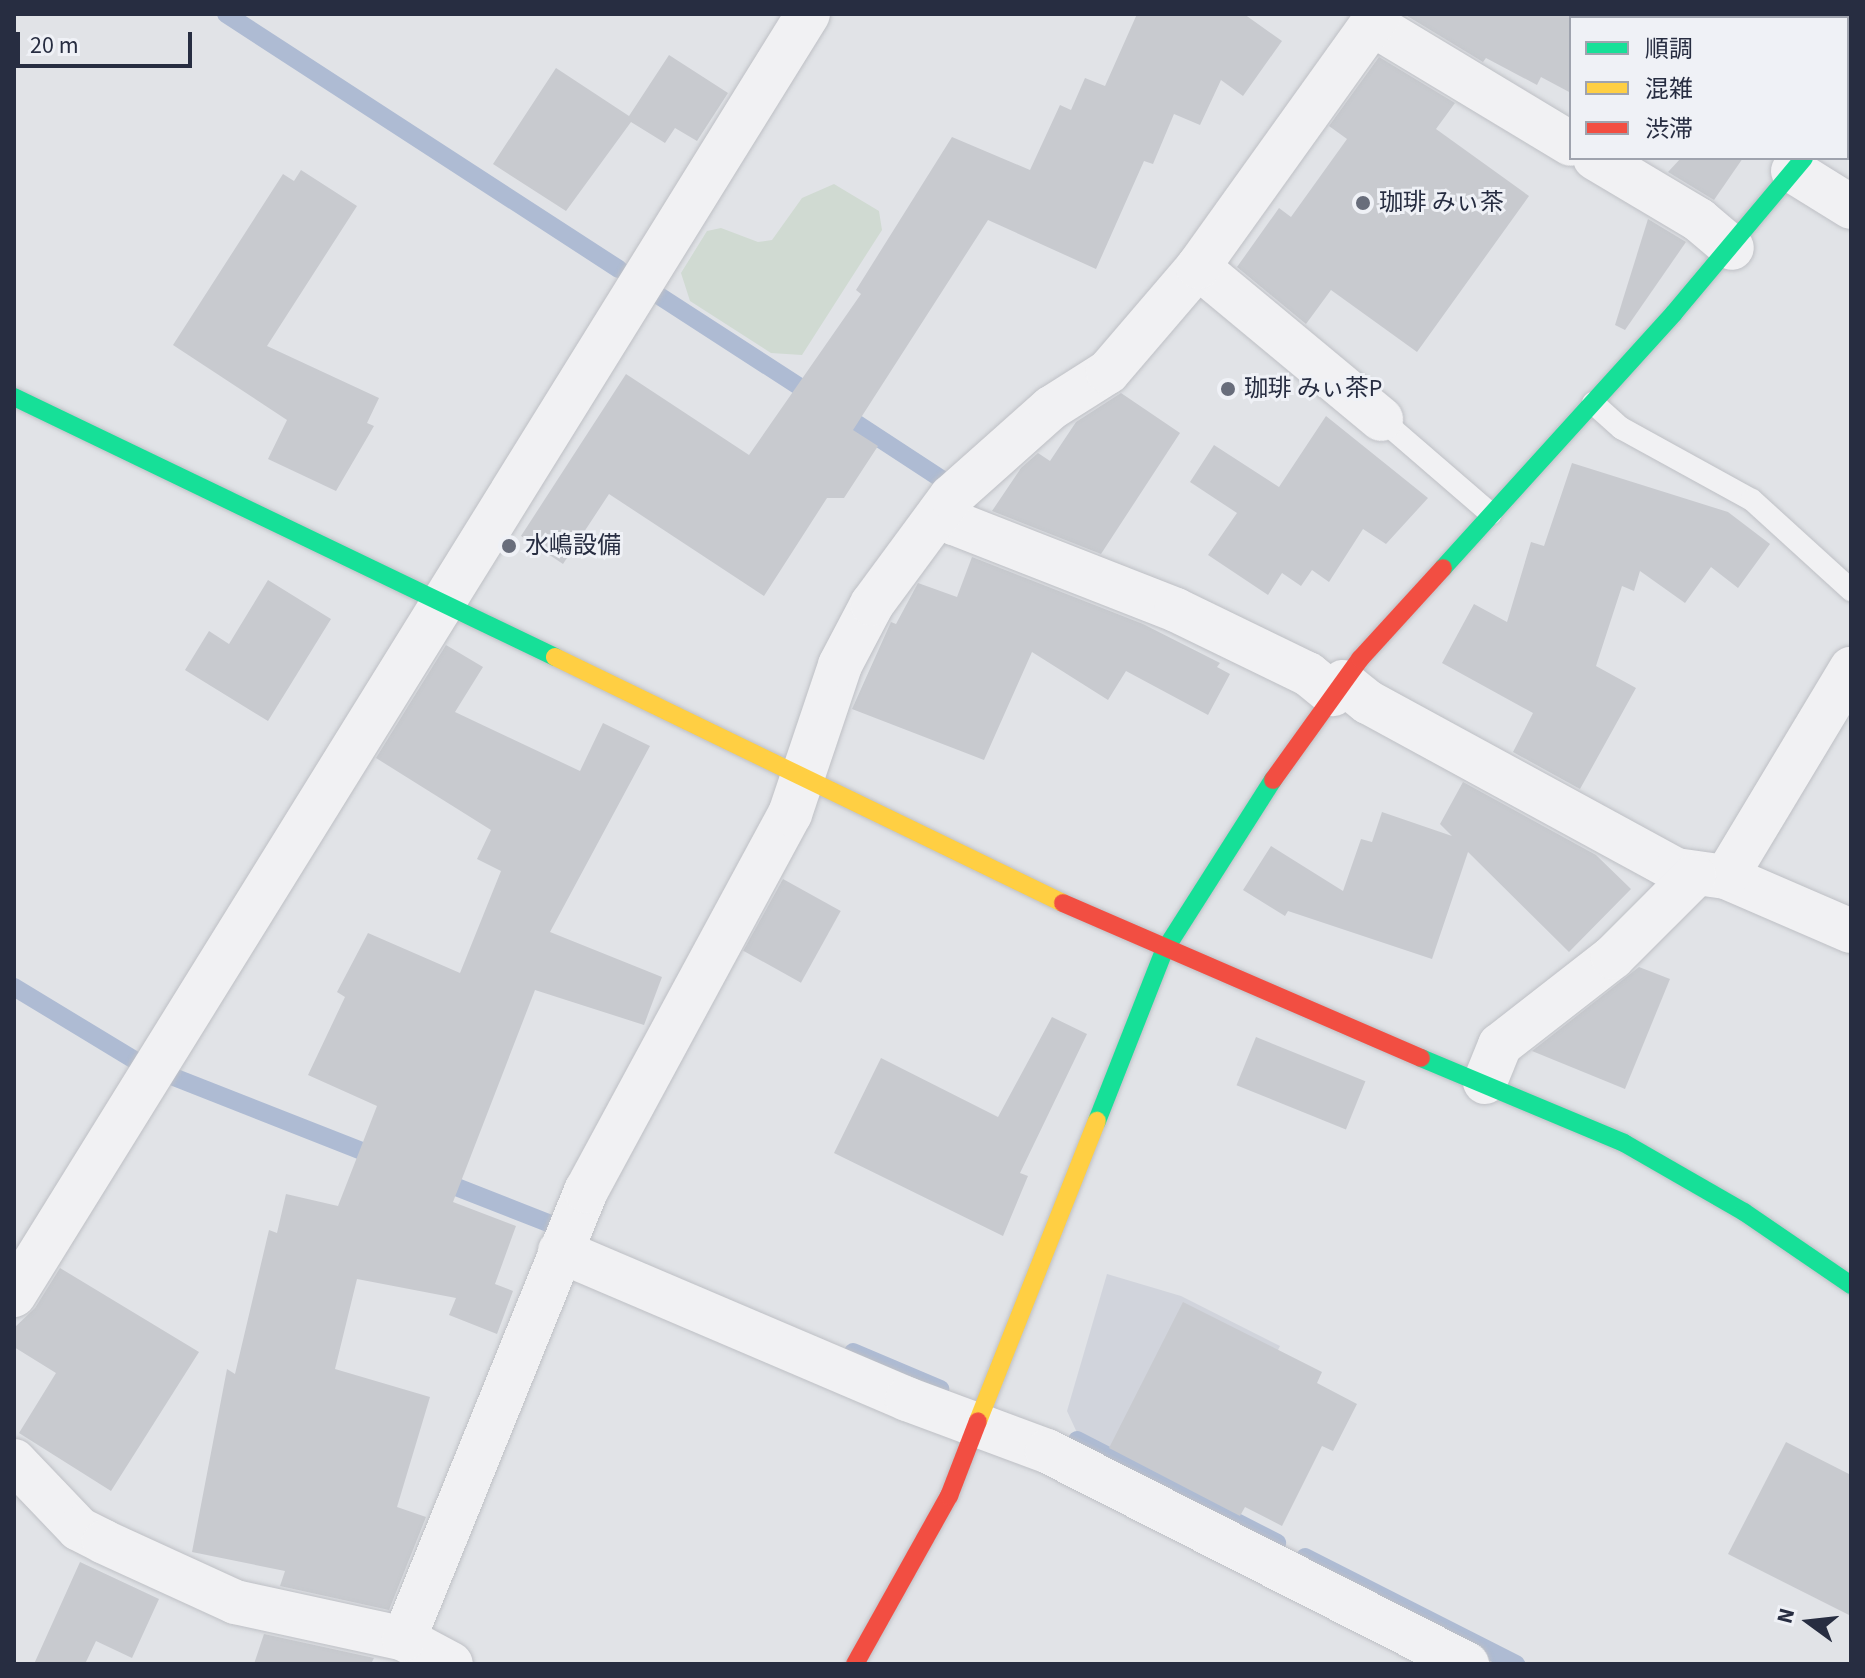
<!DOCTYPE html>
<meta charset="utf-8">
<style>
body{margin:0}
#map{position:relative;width:1865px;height:1678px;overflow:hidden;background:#e1e3e7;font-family:"Source Sans 3","Noto Sans JP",sans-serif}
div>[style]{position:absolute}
.built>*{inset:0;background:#d1d4dc}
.green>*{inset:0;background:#d0dad2}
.stream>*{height:18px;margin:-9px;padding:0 9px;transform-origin:9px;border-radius:9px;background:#aebbd3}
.building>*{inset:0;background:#c8cacf;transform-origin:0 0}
.roads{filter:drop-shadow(0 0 2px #bec0c5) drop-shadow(0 0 2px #bec0c5)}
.lane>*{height:22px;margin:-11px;padding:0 11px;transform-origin:11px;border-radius:11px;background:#f1f1f3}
.street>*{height:44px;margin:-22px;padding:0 22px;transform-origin:22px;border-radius:22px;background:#f1f1f3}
.fast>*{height:18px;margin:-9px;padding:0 9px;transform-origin:9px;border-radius:9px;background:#16e098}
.slow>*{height:18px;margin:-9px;padding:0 9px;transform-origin:9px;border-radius:9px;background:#ffcf43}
.jam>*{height:18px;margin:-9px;padding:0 9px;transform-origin:9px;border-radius:9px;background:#f24e42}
.dots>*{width:22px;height:22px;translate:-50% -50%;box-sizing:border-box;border:4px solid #eff1f6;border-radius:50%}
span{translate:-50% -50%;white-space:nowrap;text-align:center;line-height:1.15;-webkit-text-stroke:6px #eff1f6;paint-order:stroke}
.poi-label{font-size:24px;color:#272d41}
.left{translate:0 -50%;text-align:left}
.frame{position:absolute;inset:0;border:16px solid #272d41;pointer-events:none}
.legend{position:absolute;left:1569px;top:16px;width:280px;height:144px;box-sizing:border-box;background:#eff1f6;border:2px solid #9fa3ae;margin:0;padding:10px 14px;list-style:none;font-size:24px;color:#272d41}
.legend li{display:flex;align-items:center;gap:16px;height:40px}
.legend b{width:40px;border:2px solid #9fa3ae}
.north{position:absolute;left:1769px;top:1582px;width:80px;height:80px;-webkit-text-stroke:6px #eff1f6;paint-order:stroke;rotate:285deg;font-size:22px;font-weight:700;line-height:32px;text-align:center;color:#272d41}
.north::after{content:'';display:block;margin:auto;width:28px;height:36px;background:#272d41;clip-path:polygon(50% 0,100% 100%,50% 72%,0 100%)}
.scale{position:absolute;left:16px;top:32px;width:176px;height:36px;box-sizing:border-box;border:4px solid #272d41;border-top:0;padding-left:10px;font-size:24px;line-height:28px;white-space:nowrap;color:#272d41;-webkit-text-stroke:6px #eff1f6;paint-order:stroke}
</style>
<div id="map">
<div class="built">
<div style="clip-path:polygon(1107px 1274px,1181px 1296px,1280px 1346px,1203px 1500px,1079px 1437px,1067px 1411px)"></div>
</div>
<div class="green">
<div style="clip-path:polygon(834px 184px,879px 211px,882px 230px,802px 355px,771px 353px,690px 301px,681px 273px,707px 231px,721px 228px,758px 242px,772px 240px,802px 198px)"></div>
</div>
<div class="stream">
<div style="left:226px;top:14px;width:468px;rotate:33deg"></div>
<div style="left:647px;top:288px;width:202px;rotate:32.9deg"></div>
<div style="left:839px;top:412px;width:121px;rotate:33.2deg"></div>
<div style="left:14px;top:987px;width:149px;rotate:31.2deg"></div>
<div style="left:161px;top:1072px;width:238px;rotate:21.5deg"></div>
<div style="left:436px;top:1179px;width:129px;rotate:21.4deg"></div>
<div style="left:853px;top:1352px;width:95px;rotate:23deg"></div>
<div style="left:1077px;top:1440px;width:225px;rotate:27.2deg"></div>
<div style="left:1305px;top:1557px;width:237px;rotate:26.9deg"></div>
</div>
<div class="building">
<div style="clip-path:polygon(1137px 14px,1244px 14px,1282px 41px,1243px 96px,1221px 80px,1200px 125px,1174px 114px,1153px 164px,1144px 161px,1096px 269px,988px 220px,853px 430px,878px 446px,844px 498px,827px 498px,764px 596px,609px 494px,563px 564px,521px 536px,626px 374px,749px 455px,861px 294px,856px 290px,952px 137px,1030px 170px,1060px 105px,1071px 110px,1085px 78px,1105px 86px)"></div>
<div style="clip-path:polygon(1404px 14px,1571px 14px,1571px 93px,1541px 77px,1537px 85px,1486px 58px,1483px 62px)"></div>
<div style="clip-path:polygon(669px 55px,728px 93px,697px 141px,675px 128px,665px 143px,631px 122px,566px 211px,493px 164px,556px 68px,629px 116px)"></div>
<div style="clip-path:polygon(1379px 57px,1455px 103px,1436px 129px,1529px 196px,1417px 352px,1331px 290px,1306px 324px,1237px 267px,1279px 208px,1291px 217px,1347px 139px,1329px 126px)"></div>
<div style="clip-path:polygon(1681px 158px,1743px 158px,1714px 200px,1668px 172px)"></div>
<div style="clip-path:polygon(301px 170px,357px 206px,267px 346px,379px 398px,367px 423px,374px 426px,336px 491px,268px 459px,287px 420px,173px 345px,283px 174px,294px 181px)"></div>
<div style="clip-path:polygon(1648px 219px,1686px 242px,1625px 330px,1615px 325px)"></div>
<div style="clip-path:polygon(1121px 393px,1180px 433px,1101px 554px,992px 511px,1021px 468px,1038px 453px,1050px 461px,1076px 422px)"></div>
<div style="clip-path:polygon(1326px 416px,1428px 498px,1386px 544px,1363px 529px,1329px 582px,1312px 570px,1301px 586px,1282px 573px,1268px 595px,1208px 555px,1237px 513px,1190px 482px,1214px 445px,1279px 487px)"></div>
<div style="clip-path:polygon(1572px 463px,1728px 512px,1770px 544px,1738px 588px,1711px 567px,1685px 603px,1640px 571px,1634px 591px,1622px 586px,1596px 666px,1636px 688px,1580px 789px,1513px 752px,1533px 713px,1442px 663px,1474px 604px,1507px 622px,1531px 542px,1544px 546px)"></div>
<div style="clip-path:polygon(972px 557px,1143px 624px,1220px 663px,1217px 667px,1230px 674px,1208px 715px,1126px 671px,1108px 700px,1032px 652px,984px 760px,852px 709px,891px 622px,896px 624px,918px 583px,957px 597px)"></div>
<div style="clip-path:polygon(268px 580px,331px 619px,268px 721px,185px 670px,209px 631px,229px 644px)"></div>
<div style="clip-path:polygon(446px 645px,483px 667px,455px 712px,580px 771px,603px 723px,650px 746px,550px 932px,662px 977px,644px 1025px,535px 990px,453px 1202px,516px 1226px,495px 1284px,513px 1291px,497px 1334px,449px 1315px,456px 1298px,357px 1279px,335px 1369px,430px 1397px,397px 1507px,426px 1517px,389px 1610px,280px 1586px,285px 1571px,192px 1552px,227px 1369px,235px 1374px,269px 1230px,277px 1233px,286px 1194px,338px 1206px,377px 1106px,308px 1075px,345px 997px,337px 992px,368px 933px,460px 973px,501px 871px,477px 859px,491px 830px,376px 758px)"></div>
<div style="clip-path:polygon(1463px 782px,1596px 855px,1631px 889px,1569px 952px,1468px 852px,1432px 959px,1288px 911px,1285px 916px,1243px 890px,1271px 846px,1343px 891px,1361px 839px,1372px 842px,1382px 812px,1452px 836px,1440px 824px)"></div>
<div style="left:783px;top:879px;width:66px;height:82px;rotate:29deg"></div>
<div style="clip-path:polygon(1639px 967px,1670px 979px,1625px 1089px,1532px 1051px)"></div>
<div style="clip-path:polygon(1052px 1017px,1087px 1034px,1020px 1173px,1028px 1176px,1003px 1236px,834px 1153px,881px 1058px,998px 1117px)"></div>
<div style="left:1256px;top:1037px;width:118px;height:52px;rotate:22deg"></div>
<div style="clip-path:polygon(60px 1268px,199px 1352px,111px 1491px,19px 1433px,56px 1373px,14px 1347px,14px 1328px,35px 1308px)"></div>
<div style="clip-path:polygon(1183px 1302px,1322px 1372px,1317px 1383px,1357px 1404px,1333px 1451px,1322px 1446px,1282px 1526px,1245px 1507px,1240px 1516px,1109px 1448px)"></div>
<div style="clip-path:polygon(1786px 1442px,1851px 1475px,1851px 1616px,1728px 1554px)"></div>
<div style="clip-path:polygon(80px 1562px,159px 1599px,132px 1658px,96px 1641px,85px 1664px,34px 1664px)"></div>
<div style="clip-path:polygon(264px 1634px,374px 1658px,371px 1664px,254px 1664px)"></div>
</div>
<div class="roads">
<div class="lane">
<div style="left:1593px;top:403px;width:38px;rotate:42deg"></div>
<div style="left:1621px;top:428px;width:149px;rotate:28.8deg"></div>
<div style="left:1752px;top:500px;width:134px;rotate:42.3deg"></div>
<div style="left:1381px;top:419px;width:145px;rotate:40.8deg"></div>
</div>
<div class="street">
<div style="left:1372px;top:24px;width:232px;rotate:31.1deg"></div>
<div style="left:1595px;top:158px;width:121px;rotate:30.8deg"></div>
<div style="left:1699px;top:220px;width:43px;rotate:40.3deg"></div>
<div style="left:1793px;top:171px;width:68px;rotate:31.8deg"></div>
<div style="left:1198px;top:267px;width:238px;rotate:39.7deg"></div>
<div style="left:941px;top:511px;width:18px;rotate:43deg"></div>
<div style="left:954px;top:523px;width:238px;rotate:21.4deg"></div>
<div style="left:1176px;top:610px;width:147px;rotate:25.9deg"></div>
<div style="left:1308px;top:674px;width:32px;rotate:39deg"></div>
<div style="left:1343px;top:682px;width:32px;rotate:39deg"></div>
<div style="left:1368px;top:702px;width:351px;rotate:28.6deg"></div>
<div style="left:1676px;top:870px;width:50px;rotate:8deg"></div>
<div style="left:1726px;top:877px;width:136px;rotate:23.4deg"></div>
<div style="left:1726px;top:877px;width:243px;rotate:-59deg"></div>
<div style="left:1485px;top:1082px;width:40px;rotate:-68deg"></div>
<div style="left:1500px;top:1045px;width:143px;rotate:-37.9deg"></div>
<div style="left:1613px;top:957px;width:115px;rotate:-45deg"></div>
<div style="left:560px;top:1251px;width:377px;rotate:23.1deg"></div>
<div style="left:907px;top:1399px;width:149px;rotate:20.4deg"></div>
<div style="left:1047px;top:1451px;width:471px;rotate:26.9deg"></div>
<div style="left:14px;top:1295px;width:1507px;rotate:-58.21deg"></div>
<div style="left:14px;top:1461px;width:94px;rotate:46.3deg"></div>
<div style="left:79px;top:1529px;width:28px;rotate:27deg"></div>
<div style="left:104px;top:1542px;width:144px;rotate:24.6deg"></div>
<div style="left:235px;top:1602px;width:173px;rotate:12.3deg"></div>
<div style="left:404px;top:1639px;width:53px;rotate:28deg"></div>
<div style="left:404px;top:1639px;width:484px;rotate:-67.9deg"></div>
<div style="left:586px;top:1191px;width:429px;rotate:-61.6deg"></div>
<div style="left:790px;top:814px;width:157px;rotate:-71.4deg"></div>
<div style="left:840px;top:665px;width:69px;rotate:-62.3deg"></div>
<div style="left:872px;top:604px;width:133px;rotate:-53.6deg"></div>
<div style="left:951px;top:497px;width:134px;rotate:-41.7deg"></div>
<div style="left:1051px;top:408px;width:67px;rotate:-32.3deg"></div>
<div style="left:1108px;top:372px;width:138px;rotate:-49.4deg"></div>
<div style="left:1198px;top:267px;width:311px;rotate:-54.4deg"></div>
</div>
<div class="fast">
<div style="left:14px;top:397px;width:600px;rotate:25.67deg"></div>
<div style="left:1443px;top:568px;width:344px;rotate:-47.8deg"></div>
<div style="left:1674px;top:313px;width:202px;rotate:-50deg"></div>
<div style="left:1421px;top:1058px;width:220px;rotate:22.7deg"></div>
<div style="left:1624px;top:1143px;width:138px;rotate:29.9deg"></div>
<div style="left:1744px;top:1212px;width:130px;rotate:34.3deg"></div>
<div style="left:1097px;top:1121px;width:183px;rotate:-68.5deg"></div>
<div style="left:1164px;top:951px;width:203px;rotate:-57.5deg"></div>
</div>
<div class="slow">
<div style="left:1847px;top:102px;width:7px;rotate:-56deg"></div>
<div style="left:555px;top:657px;width:564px;rotate:25.84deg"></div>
<div style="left:978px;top:1421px;width:323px;rotate:-68.4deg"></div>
</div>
<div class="jam">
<div style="left:1273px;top:780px;width:149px;rotate:-54.3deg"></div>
<div style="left:1360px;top:659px;width:123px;rotate:-47.6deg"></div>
<div style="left:1063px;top:903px;width:390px;rotate:23.4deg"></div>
<div style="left:855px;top:1664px;width:193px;rotate:-60.8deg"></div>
<div style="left:949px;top:1496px;width:80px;rotate:-68.9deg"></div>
</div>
</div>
<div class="dots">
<div style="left:1363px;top:203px;background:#686d7b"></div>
<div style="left:1228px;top:389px;background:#686d7b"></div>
<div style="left:509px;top:546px;background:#686d7b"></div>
</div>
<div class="poi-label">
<span class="left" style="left:1379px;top:203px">珈琲 みぃ茶</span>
<span class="left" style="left:1244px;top:389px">珈琲 みぃ茶P</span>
<span class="left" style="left:525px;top:546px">水嶋設備</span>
</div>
<div class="frame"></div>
<ul class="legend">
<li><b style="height:10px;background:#16e098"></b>順調</li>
<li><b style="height:10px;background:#ffcf43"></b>混雑</li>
<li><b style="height:10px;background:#f24e42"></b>渋滞</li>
</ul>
<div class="north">N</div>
<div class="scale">20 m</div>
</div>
